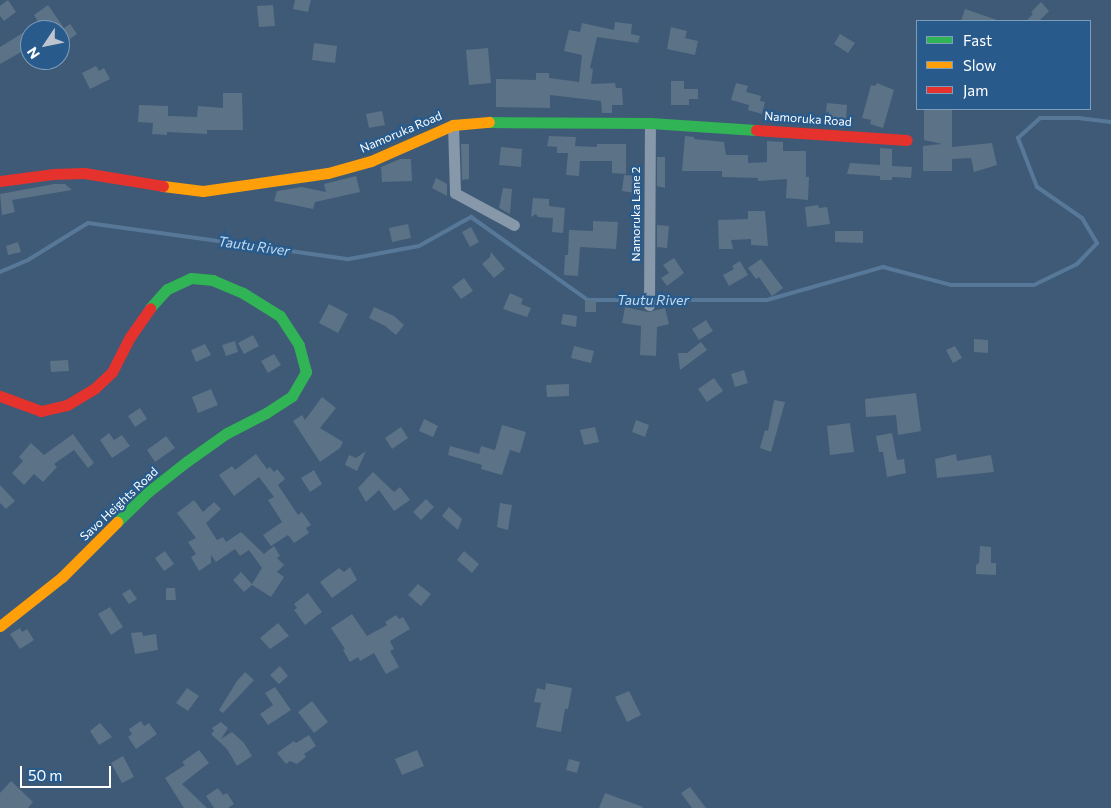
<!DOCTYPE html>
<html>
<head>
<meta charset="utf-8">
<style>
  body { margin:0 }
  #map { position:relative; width:1111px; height:808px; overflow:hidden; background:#3f5a76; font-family:Commissioner,sans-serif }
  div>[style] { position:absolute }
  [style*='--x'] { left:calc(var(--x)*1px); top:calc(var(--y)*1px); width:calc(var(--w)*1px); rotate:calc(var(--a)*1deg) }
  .stream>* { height:4px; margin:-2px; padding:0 2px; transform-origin:2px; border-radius:2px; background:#577899 }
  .building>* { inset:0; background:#5c7287 }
  .street>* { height:11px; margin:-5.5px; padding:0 5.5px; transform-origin:5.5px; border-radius:5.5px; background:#8698a9 }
  .fast>* { height:11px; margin:-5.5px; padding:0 5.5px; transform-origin:5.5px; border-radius:5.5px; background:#30b455 }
  .slow>* { height:11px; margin:-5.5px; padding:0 5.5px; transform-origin:5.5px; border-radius:5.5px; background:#ff9f0a }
  .jam>* { height:11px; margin:-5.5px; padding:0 5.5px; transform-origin:5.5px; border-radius:5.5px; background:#e5322d }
  span { translate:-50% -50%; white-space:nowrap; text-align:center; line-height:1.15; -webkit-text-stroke:4.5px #285b8c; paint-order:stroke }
  .street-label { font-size:12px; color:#fff }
  .water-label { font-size:14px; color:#c3dbf1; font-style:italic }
  .legend { position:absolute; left:916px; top:20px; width:175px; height:90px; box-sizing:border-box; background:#285b8c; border:1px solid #7e9dba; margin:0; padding:6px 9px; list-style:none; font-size:15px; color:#fff }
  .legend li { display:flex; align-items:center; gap:10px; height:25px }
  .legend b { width:25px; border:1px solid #7e9dba }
  .north { position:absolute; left:20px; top:20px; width:50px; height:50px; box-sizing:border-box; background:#285b8c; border:1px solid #7e9dba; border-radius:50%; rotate:236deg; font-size:14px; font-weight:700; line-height:20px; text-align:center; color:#fff }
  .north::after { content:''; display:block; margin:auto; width:18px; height:22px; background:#bcc5cf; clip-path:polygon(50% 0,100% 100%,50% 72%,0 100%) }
  .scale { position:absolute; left:20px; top:766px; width:91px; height:22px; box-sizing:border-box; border:2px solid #fff; border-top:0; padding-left:6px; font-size:15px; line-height:18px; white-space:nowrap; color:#fff; -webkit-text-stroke:4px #285b8c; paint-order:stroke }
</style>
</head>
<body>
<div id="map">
  <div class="stream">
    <div style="--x:0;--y:272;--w:30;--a:-23"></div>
    <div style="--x:28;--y:260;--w:70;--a:-31.7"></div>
    <div style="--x:88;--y:223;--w:263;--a:7.9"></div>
    <div style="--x:349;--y:259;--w:71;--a:-10.5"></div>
    <div style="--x:419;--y:246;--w:60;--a:-29.1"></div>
    <div style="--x:471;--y:217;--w:143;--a:35.4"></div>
    <div style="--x:588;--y:300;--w:179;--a:0"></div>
    <div style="--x:767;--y:300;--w:121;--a:-15.9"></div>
    <div style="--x:883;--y:267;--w:70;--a:14.8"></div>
    <div style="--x:951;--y:285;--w:83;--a:0"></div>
    <div style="--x:1034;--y:285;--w:48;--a:-26"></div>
    <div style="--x:1077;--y:264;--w:29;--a:-46"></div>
    <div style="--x:1097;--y:243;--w:29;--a:-121"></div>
    <div style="--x:1082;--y:218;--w:55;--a:-145.4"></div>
    <div style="--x:1037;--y:187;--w:53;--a:-111.2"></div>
    <div style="--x:1018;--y:138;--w:30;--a:-42"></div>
    <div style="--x:1040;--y:118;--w:38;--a:0"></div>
    <div style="--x:1078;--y:118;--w:33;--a:7"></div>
  </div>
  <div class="building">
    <div style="clip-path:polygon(8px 0,16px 12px,4px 21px,0 16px,0 6px)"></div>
    <div style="clip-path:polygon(295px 0,311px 0,308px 12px,293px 9px)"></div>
    <div style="clip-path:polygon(1041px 2px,1049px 11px,1039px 21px,1026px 21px,1033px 14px,1031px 12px)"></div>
    <div style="clip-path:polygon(48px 5px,64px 28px,70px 24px,77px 34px,67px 41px,61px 30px,30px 30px,30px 47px,0 64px,0 47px,39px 23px,34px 15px)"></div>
    <div style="clip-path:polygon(273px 5px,275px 26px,259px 27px,257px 6px)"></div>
    <div style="clip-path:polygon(965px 9px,997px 20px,997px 21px,961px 21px)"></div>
    <div style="clip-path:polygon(615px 22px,632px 24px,631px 34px,640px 36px,638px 43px,597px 37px,590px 68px,593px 69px,591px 84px,615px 83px,616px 88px,622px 88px,623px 105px,612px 105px,612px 113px,602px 113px,601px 101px,550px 95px,550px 108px,496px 107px,496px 79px,536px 80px,536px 73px,549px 73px,549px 78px,579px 82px,582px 55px,564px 51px,569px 30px,580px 32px,582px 23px,614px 30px)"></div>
    <div style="clip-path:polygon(671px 27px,687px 31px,685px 38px,698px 41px,695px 55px,667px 49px)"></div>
    <div style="clip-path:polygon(840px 34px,855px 43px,848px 53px,834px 44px)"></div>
    <div style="clip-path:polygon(314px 43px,337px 46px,335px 63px,312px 60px)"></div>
    <div style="clip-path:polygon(488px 48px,491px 83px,469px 85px,466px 50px)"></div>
    <div style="clip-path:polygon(96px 66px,99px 71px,104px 68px,110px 79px,90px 89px,82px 73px)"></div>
    <div style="clip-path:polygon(671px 81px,684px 81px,684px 89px,698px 89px,698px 99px,689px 99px,689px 105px,671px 105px)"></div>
    <div style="clip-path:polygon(736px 83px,748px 86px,746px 92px,761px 96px,760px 101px,765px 102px,762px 114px,748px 110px,749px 105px,731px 100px)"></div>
    <div style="clip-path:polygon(877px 83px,894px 90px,883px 128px,870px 124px,871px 120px,862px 118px,871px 85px,875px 86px)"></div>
    <div style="clip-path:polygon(223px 93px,242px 93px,243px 130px,207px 130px,207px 134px,167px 132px,167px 135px,152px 134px,153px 123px,138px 122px,139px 105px,168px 106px,168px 116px,197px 117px,198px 106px,223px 108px)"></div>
    <div style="clip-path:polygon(827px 103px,847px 105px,846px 122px,825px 120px)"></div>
    <div style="clip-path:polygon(924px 109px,952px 109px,952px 147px,992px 143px,997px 165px,974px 172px,971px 158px,952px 159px,952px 171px,923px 171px,923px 146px,942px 144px,924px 140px)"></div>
    <div style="clip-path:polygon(382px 111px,385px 125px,369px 128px,366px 114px)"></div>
    <div style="clip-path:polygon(777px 115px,790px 116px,790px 122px,776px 121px)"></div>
    <div style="clip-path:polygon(549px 136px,576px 137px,575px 146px,597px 147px,597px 144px,626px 144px,626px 174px,612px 173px,612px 161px,580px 161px,579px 176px,566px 175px,568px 153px,557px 153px,557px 147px,547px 146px)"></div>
    <div style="clip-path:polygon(685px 136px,694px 137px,694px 139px,724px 142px,726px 155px,748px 155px,748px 163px,767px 162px,767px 141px,783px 142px,783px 151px,806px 151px,806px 177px,809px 177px,808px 200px,786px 198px,787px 179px,758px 181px,758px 178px,722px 177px,722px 171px,682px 171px)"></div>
    <div style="clip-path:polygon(461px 144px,469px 144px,469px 179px,462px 180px)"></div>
    <div style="clip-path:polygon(501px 147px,522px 149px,521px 167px,499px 165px)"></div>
    <div style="clip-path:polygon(880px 148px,892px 149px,892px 166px,912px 167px,911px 178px,892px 177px,892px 180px,880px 180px,880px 176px,847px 174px,850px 163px,880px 165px)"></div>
    <div style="clip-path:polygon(657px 157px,665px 157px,665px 188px,657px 186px)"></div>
    <div style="clip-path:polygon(400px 159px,411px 159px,412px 181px,382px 182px,381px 167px)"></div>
    <div style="clip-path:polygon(624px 175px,637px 176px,635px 193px,622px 191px)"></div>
    <div style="clip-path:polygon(356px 176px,360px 192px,315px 202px,313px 209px,274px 201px,277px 191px,302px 187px,326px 192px,324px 184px)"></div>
    <div style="clip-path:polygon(436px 178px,447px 184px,447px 196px,432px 188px)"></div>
    <div style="clip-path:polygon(54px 184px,65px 184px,72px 190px,12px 200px,15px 212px,2px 215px,0 194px)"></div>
    <div style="clip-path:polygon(503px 188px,512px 189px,510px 214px,512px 215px,499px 208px)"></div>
    <div style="clip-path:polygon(533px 198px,549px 199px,549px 206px,565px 208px,563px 233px,552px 232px,553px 218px,538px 217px,536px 214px,531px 217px)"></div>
    <div style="clip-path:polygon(818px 205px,819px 208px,827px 207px,830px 224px,807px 227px,805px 207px)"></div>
    <div style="clip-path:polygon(748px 211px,765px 211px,768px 246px,751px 245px,751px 239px,731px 240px,733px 249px,719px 249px,718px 220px,748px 219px)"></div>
    <div style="clip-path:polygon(593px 221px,618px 222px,616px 249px,580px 247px,578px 276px,564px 275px,565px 255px,568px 255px,569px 230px,593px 231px)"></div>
    <div style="clip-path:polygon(408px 224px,411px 238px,392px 242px,389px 228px)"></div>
    <div style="clip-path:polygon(657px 225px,669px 226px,667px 248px,657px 247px)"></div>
    <div style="clip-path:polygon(471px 227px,479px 242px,470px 247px,462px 232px)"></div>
    <div style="clip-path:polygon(835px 231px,863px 231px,863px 243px,835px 242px)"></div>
    <div style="clip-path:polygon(18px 242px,21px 252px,8px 255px,6px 246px)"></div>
    <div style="clip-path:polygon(491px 252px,505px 269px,494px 278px,482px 264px,490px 257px)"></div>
    <div style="clip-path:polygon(674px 258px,684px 273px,667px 286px,661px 278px,669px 273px,663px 265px)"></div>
    <div style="clip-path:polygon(761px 259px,783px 288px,772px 296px,759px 277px,756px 279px,748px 268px)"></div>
    <div style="clip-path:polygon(740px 261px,748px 275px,729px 286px,723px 275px,734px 269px,732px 266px)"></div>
    <div style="clip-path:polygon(464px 278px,473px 291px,461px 299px,452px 287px)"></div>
    <div style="clip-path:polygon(510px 293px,523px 299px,521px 304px,531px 308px,527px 317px,503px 309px)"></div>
    <div style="clip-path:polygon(585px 300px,596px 301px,596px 312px,585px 312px)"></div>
    <div style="clip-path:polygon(329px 304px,348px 314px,338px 333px,319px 323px)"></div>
    <div style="clip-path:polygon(374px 307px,394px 316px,404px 325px,396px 335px,385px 326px,369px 318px)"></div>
    <div style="clip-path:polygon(625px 307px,648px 312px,665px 308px,669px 324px,657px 327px,656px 356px,640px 355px,641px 326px,622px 323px)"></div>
    <div style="clip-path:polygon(563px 314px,577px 316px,576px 327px,561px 324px)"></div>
    <div style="clip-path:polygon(706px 320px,713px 331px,699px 340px,692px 329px)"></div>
    <div style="clip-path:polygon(253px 335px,259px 346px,244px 354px,238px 343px)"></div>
    <div style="clip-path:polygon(974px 339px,988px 340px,988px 353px,974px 352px)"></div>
    <div style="clip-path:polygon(235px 341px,238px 352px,226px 356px,222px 345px)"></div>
    <div style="clip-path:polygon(701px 342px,707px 350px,680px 370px,678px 353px,687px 353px)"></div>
    <div style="clip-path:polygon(205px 344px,211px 355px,196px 362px,191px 350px)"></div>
    <div style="clip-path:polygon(574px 346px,594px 351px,591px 363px,571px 358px)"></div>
    <div style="clip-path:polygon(955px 346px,962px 358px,953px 363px,946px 350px)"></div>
    <div style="clip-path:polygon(274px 354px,281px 365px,268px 373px,261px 361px)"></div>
    <div style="clip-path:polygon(68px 360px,69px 371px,51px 372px,50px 361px)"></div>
    <div style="clip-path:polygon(744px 370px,748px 383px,735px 387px,731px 374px)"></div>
    <div style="clip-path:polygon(714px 378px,723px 391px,707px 402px,698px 389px)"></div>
    <div style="clip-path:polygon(569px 384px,569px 396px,547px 397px,546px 385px)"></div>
    <div style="clip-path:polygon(211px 389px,218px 405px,198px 413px,192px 397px)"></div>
    <div style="clip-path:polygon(916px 393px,921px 431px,898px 435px,896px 415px,866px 417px,865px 399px)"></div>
    <div style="clip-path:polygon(322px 397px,336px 408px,320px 428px,343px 442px,340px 448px,320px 462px,293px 421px,302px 415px,305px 420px)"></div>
    <div style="clip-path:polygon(774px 400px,785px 402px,771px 452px,760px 448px,765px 430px,768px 431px)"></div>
    <div style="clip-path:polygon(140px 408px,147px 419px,135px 427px,128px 416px)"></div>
    <div style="clip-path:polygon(424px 419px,438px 426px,433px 437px,419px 431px)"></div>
    <div style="clip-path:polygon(636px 420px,649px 425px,645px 437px,632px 432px)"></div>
    <div style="clip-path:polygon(850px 423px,854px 452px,830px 455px,827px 426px)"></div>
    <div style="clip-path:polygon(502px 425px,526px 432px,520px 453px,510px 450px,502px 475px,481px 469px,482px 465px,448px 455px,450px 446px,479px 454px,481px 446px,495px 450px)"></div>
    <div style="clip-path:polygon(401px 427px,408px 438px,392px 449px,385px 438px)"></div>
    <div style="clip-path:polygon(595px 427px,599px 442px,584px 445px,580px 430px)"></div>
    <div style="clip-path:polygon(109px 433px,114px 440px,122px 435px,130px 446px,112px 458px,100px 440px)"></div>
    <div style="clip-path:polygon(892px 433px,897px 460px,904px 459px,906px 473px,887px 477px,883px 452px,879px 452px,876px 436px)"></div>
    <div style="clip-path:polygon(73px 434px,94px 463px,88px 468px,74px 450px,54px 464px,57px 467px,43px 482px,34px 474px,24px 485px,12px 473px,23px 461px,19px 457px,31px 443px,44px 455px)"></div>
    <div style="clip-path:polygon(166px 436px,175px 448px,155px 462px,147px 450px)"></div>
    <div style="clip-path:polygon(366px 451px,357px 471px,345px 465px,349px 455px,356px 458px)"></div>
    <div style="clip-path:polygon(256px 454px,267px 469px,270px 467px,274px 472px,277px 469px,285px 479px,278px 485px,298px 515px,302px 512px,311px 525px,306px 528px,309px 533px,294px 543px,288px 535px,271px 546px,263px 535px,282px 522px,268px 500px,274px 497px,259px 477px,234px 496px,219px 475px,232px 466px,235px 470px)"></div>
    <div style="clip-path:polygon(956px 454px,957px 461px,991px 455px,994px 472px,937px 478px,935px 459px)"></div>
    <div style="clip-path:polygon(314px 470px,322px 484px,310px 492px,301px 478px)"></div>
    <div style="clip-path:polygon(373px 472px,394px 492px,400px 487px,410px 500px,394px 511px,379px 490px,366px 502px,358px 488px)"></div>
    <div style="clip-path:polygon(0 485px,15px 501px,6px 509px,0 503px)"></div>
    <div style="clip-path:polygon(426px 499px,434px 507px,421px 520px,413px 512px)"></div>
    <div style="clip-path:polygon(194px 500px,203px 512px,214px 502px,221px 509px,206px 523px,217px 540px,223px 537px,226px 542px,241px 532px,264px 554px,274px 546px,280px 556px,277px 558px,284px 565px,277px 572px,284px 577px,271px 597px,252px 585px,244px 592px,233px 580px,241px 572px,252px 584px,262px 568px,249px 550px,240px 556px,235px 549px,216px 562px,211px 555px,211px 563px,199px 571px,191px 557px,196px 554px,188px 542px,196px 538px,177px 513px)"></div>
    <div style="clip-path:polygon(500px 503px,512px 505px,508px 530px,497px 527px)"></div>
    <div style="clip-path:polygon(449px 507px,462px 519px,458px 530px,442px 516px)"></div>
    <div style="clip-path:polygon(980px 546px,991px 547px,991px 563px,996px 563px,996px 575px,976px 574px,976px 565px,979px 563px)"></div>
    <div style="clip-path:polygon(165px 551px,174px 564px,164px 571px,155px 558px)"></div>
    <div style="clip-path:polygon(464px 551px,479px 564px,472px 573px,457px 560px)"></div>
    <div style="clip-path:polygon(350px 567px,357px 580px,332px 598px,320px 582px,339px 568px,344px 572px)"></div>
    <div style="clip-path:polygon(418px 584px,431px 594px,421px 606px,408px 595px)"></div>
    <div style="clip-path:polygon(166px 588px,175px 588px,176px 600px,166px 600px)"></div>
    <div style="clip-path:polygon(130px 589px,137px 599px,129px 604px,122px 594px)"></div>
    <div style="clip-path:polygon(308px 593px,322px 612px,305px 625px,294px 610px,297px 608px,294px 604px)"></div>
    <div style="clip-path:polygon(110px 607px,123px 627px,111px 635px,98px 614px)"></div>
    <div style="clip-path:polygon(352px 614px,367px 636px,387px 625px,385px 622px,396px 615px,399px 619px,403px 617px,410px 629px,390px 641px,394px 649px,390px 651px,399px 667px,386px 674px,374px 653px,360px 661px,358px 657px,350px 662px,343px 650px,345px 649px,331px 628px)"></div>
    <div style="clip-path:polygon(278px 623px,289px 636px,270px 649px,260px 638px)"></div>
    <div style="clip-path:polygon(20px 628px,22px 632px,27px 629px,34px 640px,20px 649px,10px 634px)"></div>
    <div style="clip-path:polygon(142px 632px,143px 636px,156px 634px,158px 650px,135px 654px,131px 633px)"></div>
    <div style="clip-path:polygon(280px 666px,288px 676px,279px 684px,270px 675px)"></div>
    <div style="clip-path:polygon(245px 672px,254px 680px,223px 713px,219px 710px,237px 681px)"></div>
    <div style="clip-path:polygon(546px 683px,572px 688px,568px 709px,565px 709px,561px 732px,536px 727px,541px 703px,534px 702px,537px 688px,545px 690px)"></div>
    <div style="clip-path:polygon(275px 687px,291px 710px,268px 725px,260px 714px,273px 705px,265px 693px)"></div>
    <div style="clip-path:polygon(187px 688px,199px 696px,188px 711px,176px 703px)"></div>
    <div style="clip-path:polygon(629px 691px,641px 715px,627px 722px,615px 697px)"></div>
    <div style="clip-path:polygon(312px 701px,328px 722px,314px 733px,298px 712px)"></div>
    <div style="clip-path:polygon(141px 721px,144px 726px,149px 723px,157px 734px,136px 749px,128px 737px,132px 734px,129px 729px)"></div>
    <div style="clip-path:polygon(221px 722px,228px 728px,221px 739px,232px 732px,244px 743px,252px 756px,237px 766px,227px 749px,211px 734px,214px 731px,212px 728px)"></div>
    <div style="clip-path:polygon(100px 723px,112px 737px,99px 745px,90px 731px)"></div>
    <div style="clip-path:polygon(309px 735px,316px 746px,304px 754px,306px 757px,297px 764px,290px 761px,286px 764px,277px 753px,294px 741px,296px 743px)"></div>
    <div style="clip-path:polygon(199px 750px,209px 763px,182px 784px,207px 808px,184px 808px,165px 778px,185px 765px,182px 762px)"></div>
    <div style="clip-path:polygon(417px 750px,424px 766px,402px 775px,395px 759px)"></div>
    <div style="clip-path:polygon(123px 756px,134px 777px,122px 783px,111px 763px)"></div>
    <div style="clip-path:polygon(569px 759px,580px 762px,577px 773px,566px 770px)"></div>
    <div style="clip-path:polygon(11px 781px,33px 802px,28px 808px,0 808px,0 793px)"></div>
    <div style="clip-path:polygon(690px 787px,706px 808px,692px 808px,681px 793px)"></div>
    <div style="clip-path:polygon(218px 788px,223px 795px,227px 793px,234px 804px,228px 808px,214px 808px,206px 796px)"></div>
    <div style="clip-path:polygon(605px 793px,643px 807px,642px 808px,599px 808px)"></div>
  </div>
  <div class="street">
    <div style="--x:453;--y:125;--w:68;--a:88.3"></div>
    <div style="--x:455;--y:193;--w:67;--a:28.5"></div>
    <div style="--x:649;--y:305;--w:182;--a:-89.7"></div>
  </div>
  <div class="fast">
    <div style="--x:489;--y:122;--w:161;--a:0.4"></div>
    <div style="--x:650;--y:123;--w:106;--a:3.8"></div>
    <div style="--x:117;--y:522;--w:43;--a:-44.1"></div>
    <div style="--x:148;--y:492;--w:48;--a:-38.3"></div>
    <div style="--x:186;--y:462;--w:50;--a:-35.3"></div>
    <div style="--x:227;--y:433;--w:44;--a:-27.1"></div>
    <div style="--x:266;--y:413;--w:31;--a:-33"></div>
    <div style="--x:292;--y:396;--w:28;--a:-60"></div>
    <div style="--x:306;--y:372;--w:28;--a:-105"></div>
    <div style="--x:299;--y:345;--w:35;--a:-123"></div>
    <div style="--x:280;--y:316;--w:44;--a:-148.1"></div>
    <div style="--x:243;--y:293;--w:33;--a:-157"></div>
    <div style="--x:213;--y:280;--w:22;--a:-175"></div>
    <div style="--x:191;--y:278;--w:26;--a:155"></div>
    <div style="--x:167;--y:289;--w:25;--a:132"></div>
  </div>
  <div class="slow">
    <div style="--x:163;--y:186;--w:40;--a:7.1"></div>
    <div style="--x:203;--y:191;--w:126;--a:-8.2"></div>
    <div style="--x:328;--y:173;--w:45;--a:-15.6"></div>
    <div style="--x:371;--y:161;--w:90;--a:-23.7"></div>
    <div style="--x:453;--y:125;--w:36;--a:-5"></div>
    <div style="--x:0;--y:626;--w:79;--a:-38.3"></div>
    <div style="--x:62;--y:577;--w:78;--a:-45"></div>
  </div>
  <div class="jam">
    <div style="--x:756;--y:130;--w:151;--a:3.8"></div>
    <div style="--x:0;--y:181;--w:53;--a:-7.5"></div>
    <div style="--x:53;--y:174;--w:31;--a:-2"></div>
    <div style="--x:84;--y:173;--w:80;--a:9.3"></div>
    <div style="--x:0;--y:396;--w:44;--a:20.1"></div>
    <div style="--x:41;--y:411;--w:27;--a:-13"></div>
    <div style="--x:67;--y:405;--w:33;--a:-31"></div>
    <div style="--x:95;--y:388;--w:23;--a:-43"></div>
    <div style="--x:112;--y:372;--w:39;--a:-63"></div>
    <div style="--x:130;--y:337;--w:35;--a:-55"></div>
  </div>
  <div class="street-label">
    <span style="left:808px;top:119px;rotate:4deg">Namoruka Road</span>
    <span style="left:401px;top:132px;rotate:-23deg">Namoruka Road</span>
    <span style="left:636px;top:214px;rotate:-90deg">Namoruka Lane 2</span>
    <span style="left:119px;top:504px;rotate:-43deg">Savo Heights Road</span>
  </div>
  <div class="water-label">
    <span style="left:254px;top:246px;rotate:8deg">Tautu River</span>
    <span style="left:653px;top:300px">Tautu River</span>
  </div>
  <ul class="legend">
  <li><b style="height:6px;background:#30b455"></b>Fast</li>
  <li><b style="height:6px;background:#ff9f0a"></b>Slow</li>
  <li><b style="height:6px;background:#e5322d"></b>Jam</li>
  </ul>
  <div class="north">N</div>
  <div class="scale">50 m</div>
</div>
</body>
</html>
